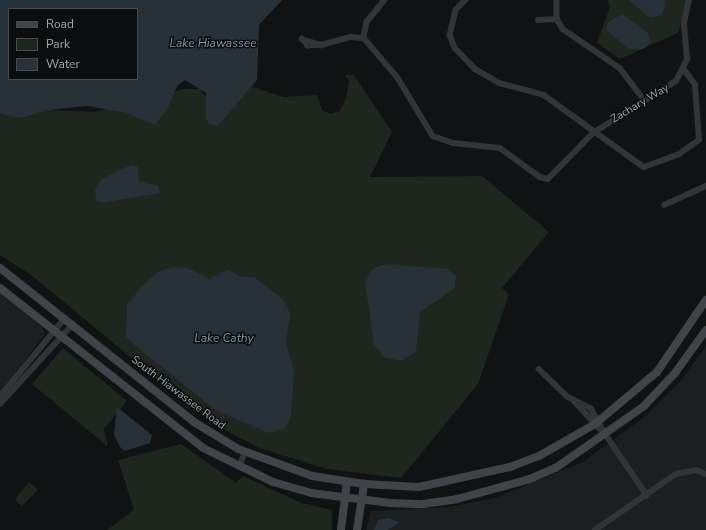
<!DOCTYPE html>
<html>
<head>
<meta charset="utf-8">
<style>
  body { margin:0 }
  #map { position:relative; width:706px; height:530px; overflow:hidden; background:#111213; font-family:"Nunito Sans",sans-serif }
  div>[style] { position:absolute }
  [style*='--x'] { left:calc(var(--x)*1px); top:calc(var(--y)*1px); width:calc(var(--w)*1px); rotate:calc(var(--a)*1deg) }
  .built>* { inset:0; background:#1d1e20 }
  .green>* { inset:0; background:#1e261e }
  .water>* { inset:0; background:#273137 }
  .street>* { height:5.5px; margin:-2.75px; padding:0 2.75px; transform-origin:2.75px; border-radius:2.75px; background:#323438 }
  .secondary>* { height:8px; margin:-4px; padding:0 4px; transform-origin:4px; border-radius:4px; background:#404348 }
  span { translate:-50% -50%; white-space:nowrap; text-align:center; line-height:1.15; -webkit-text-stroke:3px #0c0d0e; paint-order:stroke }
  .street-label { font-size:11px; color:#a2a9b4 }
  .water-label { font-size:12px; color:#779ab1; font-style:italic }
  .legend { position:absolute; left:8px; top:8px; width:130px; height:72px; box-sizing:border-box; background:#0c0d0e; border:1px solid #484b50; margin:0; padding:5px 7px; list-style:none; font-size:12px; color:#a2a9b4 }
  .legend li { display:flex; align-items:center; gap:8px; height:20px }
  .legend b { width:20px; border:1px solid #484b50 }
</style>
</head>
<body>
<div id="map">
  <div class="built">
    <div style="clip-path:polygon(0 291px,41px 326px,45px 334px,0 394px)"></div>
    <div style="clip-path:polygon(706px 346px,706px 530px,366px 530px,371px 511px,449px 507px,495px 498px,583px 462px,644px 417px,679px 383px)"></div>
  </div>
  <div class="green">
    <div style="clip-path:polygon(607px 0,687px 0,678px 33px,620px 59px,597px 43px,610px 7px)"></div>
    <div style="clip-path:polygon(345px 75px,354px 75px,392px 132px,370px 177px,482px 176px,549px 232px,502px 288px,509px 294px,478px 384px,401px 478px,327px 469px,259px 448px,229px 432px,185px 402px,31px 275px,0 255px,0 114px,21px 118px,49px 110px,94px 112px,185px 89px,200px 89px,206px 98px,243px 84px,284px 97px,317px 95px,322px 110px,330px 114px,340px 111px,346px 98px,349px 81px)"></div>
    <div style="clip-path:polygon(63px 348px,127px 401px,104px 429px,108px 447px,32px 384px)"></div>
    <div style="clip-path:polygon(181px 444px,236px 483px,243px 476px,301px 503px,332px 510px,332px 530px,107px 530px,134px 510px,118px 460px)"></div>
    <div style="clip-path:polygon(29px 482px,38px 490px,21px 507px,15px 499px)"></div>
  </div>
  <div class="water">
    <div style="clip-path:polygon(evenodd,0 0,282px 0,259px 25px,257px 80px,218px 126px,209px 124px,206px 119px,206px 93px,185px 80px,177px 86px,167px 110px,155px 125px,127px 113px,87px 106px,49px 110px,21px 118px,0 114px,0 0,9px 9px,137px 9px,137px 79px,9px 79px,9px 9px)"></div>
    <div style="clip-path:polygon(629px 0,665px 0,666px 3px,662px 15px,650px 18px)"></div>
    <div style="clip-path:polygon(622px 14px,647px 32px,651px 42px,643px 49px,629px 49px,606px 30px,608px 22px)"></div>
    <div style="clip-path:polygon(131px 165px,138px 167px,139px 182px,157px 185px,160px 193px,102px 203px,96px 200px,95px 190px,101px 179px)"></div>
    <div style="clip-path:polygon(385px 264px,447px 269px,456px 276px,455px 288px,420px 312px,416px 352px,401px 361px,384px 357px,374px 345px,365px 282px,372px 269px)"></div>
    <div style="clip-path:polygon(175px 267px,188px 268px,209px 279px,228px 270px,242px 277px,254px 277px,283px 299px,290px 313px,286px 343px,294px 371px,291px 416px,285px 429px,268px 433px,214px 409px,126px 338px,127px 306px,140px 288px,159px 271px)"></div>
    <div style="clip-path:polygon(117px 407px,152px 435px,150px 443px,125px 451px,120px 447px,114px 435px)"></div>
    <div style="clip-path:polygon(388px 518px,400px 522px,388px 530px,374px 530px,378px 520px)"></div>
  </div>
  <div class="street">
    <div style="--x:385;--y:0;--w:28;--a:129"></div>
    <div style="--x:367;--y:22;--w:16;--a:101"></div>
    <div style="--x:364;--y:38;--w:52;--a:49.6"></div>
    <div style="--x:398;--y:78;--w:68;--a:58.9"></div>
    <div style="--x:433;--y:136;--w:21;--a:19"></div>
    <div style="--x:453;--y:143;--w:47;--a:6.1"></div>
    <div style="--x:500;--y:148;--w:49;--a:35.9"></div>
    <div style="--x:540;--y:177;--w:8;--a:14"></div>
    <div style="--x:548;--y:179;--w:64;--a:-45.6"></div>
    <div style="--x:593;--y:133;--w:98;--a:-32.1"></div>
    <div style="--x:676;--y:81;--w:25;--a:-63"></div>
    <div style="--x:687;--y:59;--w:36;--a:-95"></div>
    <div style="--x:684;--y:23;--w:24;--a:-78"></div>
    <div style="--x:466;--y:0;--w:14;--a:135"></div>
    <div style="--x:456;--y:10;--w:26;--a:103"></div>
    <div style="--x:450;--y:35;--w:14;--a:69"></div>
    <div style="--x:455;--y:48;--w:29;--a:46"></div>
    <div style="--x:475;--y:69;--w:28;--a:30"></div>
    <div style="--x:499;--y:83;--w:47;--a:14.9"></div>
    <div style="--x:544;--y:95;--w:123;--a:35.8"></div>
    <div style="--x:644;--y:167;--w:37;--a:-20"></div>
    <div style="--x:679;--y:154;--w:24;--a:-35"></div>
    <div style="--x:699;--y:140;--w:55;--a:-94.2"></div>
    <div style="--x:695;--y:85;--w:19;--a:-126"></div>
    <div style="--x:557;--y:0;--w:19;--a:90"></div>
    <div style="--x:557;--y:19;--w:12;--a:59"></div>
    <div style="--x:563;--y:29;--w:69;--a:34.4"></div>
    <div style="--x:620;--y:68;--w:41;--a:52.9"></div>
    <div style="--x:538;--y:20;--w:19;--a:-3"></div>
    <div style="--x:321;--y:45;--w:13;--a:176"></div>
    <div style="--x:308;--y:46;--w:9;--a:-131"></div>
    <div style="--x:302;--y:39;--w:20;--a:18"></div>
    <div style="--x:321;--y:45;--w:31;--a:-15"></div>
    <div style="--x:351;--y:37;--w:13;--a:4"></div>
    <div style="--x:664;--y:205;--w:46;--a:-24.3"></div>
    <div style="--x:539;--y:369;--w:40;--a:44"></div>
    <div style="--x:568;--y:397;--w:25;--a:26"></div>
    <div style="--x:591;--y:408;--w:29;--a:61"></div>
    <div style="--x:0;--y:402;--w:9;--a:-72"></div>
    <div style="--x:3;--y:393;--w:97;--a:-50.4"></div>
    <div style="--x:575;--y:402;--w:45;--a:46.8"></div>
    <div style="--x:606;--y:435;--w:73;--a:55.7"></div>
    <div style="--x:0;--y:404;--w:108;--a:-47.6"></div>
    <div style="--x:239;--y:467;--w:16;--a:-68"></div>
    <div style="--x:595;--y:530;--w:98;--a:-34.7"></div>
    <div style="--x:676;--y:474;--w:20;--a:-11"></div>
    <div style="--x:696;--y:470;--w:11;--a:22"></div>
  </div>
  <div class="secondary">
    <div style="--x:0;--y:268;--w:248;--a:38.4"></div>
    <div style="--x:194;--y:422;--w:52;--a:31.5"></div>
    <div style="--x:238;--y:449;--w:79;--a:20"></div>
    <div style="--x:312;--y:476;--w:53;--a:8.7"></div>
    <div style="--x:364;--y:484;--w:55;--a:3.1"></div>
    <div style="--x:419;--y:487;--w:93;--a:-12.4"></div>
    <div style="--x:510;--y:467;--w:31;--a:-21"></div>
    <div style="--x:539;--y:456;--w:64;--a:-29.7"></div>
    <div style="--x:595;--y:424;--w:81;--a:-40"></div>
    <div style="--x:657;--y:372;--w:87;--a:-55.8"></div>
    <div style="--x:0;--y:288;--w:258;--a:38.2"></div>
    <div style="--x:203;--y:448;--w:78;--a:25.9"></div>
    <div style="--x:273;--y:482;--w:40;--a:16"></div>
    <div style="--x:311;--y:493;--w:80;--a:7.2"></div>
    <div style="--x:390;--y:503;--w:33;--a:2"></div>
    <div style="--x:423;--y:504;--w:34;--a:-8"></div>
    <div style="--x:457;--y:499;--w:76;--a:-15.3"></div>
    <div style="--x:530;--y:479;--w:30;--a:-24"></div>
    <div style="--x:557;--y:467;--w:106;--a:-35"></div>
    <div style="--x:644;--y:406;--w:45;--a:-46.8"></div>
    <div style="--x:675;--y:373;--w:53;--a:-54.2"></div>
    <div style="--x:341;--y:530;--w:48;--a:-82.9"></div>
    <div style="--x:357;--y:530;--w:47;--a:-81.3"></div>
  </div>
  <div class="street-label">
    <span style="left:640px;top:104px;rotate:-31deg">Zachary Way</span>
    <span style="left:178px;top:393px;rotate:37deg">South Hiawassee Road</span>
  </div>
  <div class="water-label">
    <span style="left:213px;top:44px">Lake Hiawassee</span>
    <span style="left:224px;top:339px">Lake Cathy</span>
  </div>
  <ul class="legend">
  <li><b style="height:5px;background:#404348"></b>Road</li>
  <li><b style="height:11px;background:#1e261e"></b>Park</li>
  <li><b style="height:11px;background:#273137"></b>Water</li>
  </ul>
</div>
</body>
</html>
